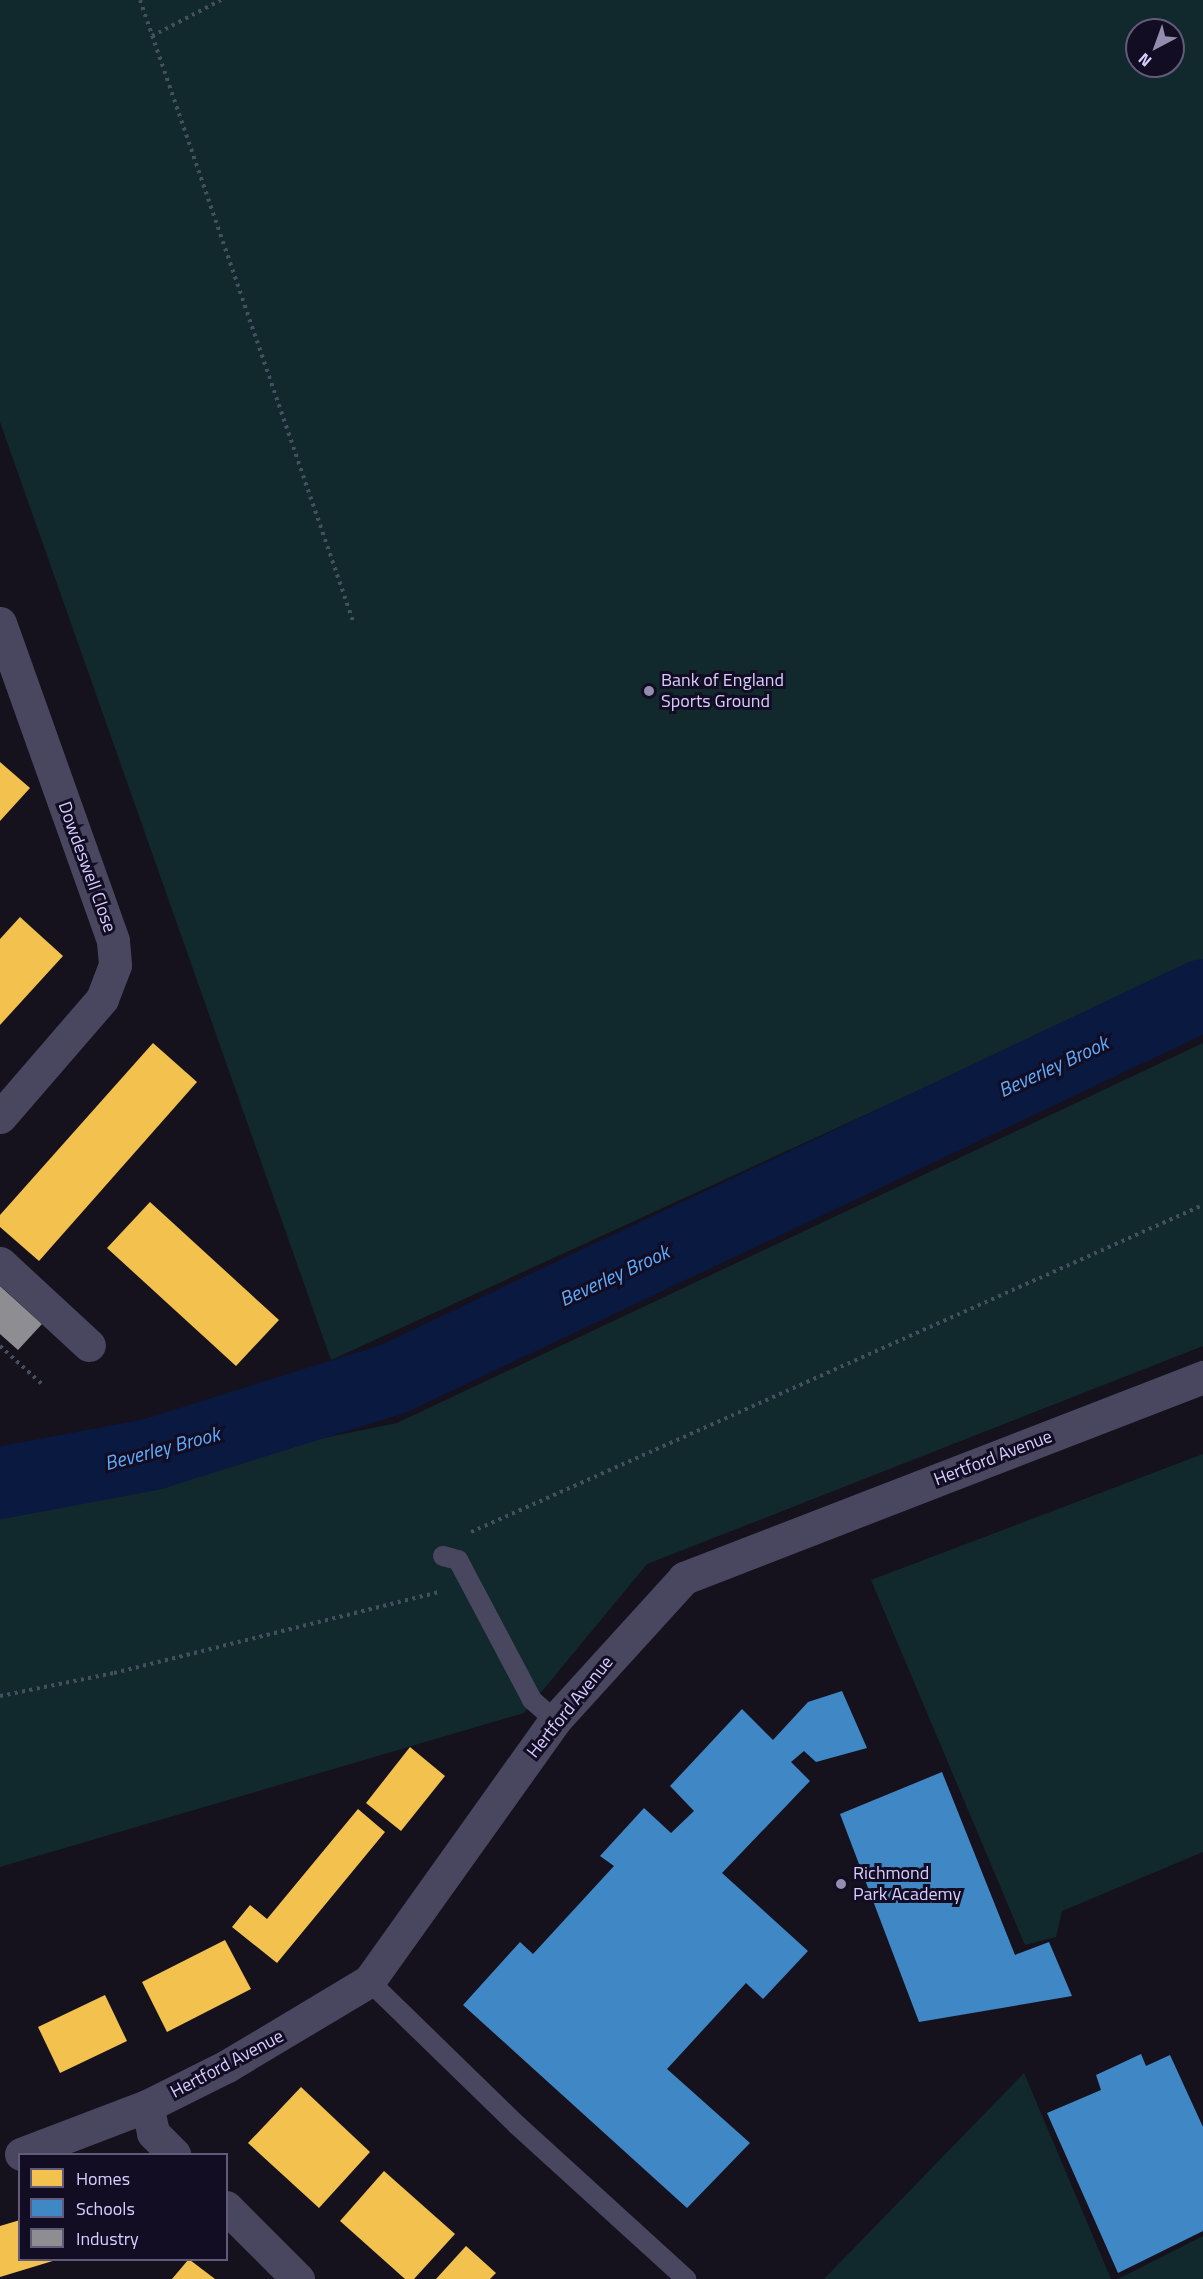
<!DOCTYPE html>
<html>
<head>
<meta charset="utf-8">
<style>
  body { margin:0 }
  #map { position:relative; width:1203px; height:2279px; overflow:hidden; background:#15121e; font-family:"Titillium Web",sans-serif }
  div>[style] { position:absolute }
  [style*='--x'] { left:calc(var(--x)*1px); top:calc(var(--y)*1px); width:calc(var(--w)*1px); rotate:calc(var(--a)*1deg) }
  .green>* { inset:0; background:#11292c }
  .homes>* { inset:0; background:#f2c14e }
  .schools>* { inset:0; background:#3f88c5 }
  .industry>* { inset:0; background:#8d8d92 }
  .river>* { height:72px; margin:-36px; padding:0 36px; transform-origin:36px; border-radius:36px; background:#09193f }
  .path>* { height:4px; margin-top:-2px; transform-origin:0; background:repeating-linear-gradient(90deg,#44505f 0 3px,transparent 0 7.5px) }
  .lane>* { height:20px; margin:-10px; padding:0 10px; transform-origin:10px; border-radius:10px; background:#49465f }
  .street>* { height:33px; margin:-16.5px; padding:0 16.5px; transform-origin:16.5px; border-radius:16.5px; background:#49465f }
  .dots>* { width:16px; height:16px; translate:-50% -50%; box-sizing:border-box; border:3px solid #120d23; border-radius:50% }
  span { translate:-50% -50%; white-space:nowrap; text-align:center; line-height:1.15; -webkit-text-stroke:6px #120d23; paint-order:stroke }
  .poi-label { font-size:18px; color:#d7cfff }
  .left { translate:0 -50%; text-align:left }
  .street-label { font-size:18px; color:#d7cfff }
  .water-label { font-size:20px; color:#5dacff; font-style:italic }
  .legend { position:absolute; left:18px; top:2153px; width:210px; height:108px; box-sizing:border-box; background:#120d23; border:2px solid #615b7b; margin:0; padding:8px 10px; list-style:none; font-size:18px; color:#d7cfff }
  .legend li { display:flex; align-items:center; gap:12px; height:30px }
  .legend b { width:30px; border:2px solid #615b7b }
  .north { position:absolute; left:1125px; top:18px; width:60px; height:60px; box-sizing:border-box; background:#120d23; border:2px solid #615b7b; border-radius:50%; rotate:221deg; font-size:16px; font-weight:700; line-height:24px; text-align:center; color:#d7cfff }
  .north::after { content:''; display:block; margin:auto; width:21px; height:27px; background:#938db0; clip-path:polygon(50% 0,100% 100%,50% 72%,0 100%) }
</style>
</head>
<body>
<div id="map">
  <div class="green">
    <div style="clip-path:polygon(evenodd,0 0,1203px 0,1203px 960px,331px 1360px,0 422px,0 0,1137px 30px,1173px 30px,1173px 66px,1137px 66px,1137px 30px)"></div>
    <div style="clip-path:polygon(1203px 1043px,1203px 1346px,647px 1564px,524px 1713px,0 1867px,0 1504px,397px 1423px)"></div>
    <div style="clip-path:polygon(1203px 1454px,1203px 1852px,1062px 1911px,1056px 1937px,1025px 1945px,871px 1580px)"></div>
    <div style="clip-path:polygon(1024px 2073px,1111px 2279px,824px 2279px)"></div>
    <div style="clip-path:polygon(1203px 2236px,1203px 2279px,1118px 2279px)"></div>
  </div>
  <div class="homes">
    <div style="clip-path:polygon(0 762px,30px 788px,0 821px)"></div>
    <div style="clip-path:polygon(20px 917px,63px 956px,0 1025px,0 939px)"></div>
    <div style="clip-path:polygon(153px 1043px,197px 1082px,39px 1261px,0 1227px,0 1215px)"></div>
    <div style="clip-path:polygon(150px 1202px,279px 1320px,236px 1366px,107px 1248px)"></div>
    <div style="clip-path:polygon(410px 1747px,445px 1776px,401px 1831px,366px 1803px)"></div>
    <div style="clip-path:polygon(358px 1809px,385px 1832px,277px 1963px,232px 1927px,250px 1905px,267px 1919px)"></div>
    <div style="clip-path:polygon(225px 1940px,251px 1989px,167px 2032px,142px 1982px)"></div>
    <div style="clip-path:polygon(105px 1995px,127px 2041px,60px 2073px,38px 2027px)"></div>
    <div style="clip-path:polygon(301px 2087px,370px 2152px,319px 2208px,248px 2143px)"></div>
    <div style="clip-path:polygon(384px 2171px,455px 2234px,414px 2279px,405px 2279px,340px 2221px)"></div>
    <div style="clip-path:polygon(20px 2220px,20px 2260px,56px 2260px,0 2277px,0 2226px)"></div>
    <div style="clip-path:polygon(466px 2246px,496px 2273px,490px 2279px,436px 2279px)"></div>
    <div style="clip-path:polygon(188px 2260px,190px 2260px,215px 2279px,172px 2279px)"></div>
  </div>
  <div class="schools">
    <div style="clip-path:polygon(842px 1691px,867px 1748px,816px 1762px,804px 1751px,791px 1762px,810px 1781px,722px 1873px,808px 1951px,763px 1999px,746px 1983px,667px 2069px,750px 2143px,687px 2208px,463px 2005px,520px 1942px,533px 1954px,614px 1866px,600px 1856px,644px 1808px,671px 1833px,694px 1811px,670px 1786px,742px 1709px,773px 1740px,808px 1702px)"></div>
    <div style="clip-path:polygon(942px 1772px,1015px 1955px,1049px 1942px,1072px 1996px,919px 2022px,840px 1814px)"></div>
    <div style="clip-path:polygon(1141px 2054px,1146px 2066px,1170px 2055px,1203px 2127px,1203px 2231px,1118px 2273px,1047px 2113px,1101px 2090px,1096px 2075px)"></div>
  </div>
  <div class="industry">
    <div style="clip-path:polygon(0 1286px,42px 1324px,18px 1350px,0 1334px)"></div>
  </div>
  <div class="river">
    <div style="--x:0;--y:1483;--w:156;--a:-10.7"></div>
    <div style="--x:153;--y:1454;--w:254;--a:-17.4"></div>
    <div style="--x:395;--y:1378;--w:894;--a:-25.36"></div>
  </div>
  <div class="path">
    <div style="--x:140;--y:0;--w:657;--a:71.07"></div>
    <div style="--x:152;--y:36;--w:78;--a:-27.6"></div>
    <div style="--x:0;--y:1346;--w:58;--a:42.2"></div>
    <div style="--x:471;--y:1532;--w:802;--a:-24.07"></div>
    <div style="--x:0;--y:1696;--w:116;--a:-11.4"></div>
    <div style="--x:114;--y:1673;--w:336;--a:-14"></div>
  </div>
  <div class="lane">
    <div style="--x:443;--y:1556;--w:16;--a:15"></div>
    <div style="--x:458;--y:1560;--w:158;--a:62.1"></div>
    <div style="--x:532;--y:1700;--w:30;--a:41"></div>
    <div style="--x:369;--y:1981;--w:206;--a:44.2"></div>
    <div style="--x:517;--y:2125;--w:229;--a:42.3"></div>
  </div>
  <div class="street">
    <div style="--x:0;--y:623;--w:337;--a:70.4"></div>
    <div style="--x:113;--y:941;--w:24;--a:85"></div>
    <div style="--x:115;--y:965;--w:36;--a:111"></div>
    <div style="--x:102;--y:999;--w:156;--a:130.8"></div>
    <div style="--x:0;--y:1263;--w:121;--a:42.7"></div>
    <div style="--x:147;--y:2106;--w:28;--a:77"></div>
    <div style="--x:153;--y:2133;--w:30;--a:45"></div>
    <div style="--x:21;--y:2154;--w:135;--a:-20.9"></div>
    <div style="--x:147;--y:2106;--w:89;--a:-26.6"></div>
    <div style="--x:227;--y:2066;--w:165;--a:-30.9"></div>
    <div style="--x:369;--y:1981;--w:320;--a:-54.5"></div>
    <div style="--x:555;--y:1720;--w:192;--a:-47.7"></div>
    <div style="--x:684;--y:1578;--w:557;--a:-21.17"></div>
    <div style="--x:226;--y:2207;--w:102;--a:45"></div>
  </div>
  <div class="dots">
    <div style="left:649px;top:691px;background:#938db0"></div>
    <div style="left:841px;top:1884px;background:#938db0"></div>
  </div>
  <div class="poi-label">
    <span class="left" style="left:661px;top:691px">Bank of England<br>Sports Ground</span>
    <span class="left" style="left:853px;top:1884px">Richmond<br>Park Academy</span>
  </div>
  <div class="street-label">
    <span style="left:87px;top:867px;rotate:70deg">Dowdeswell Close</span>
    <span style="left:993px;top:1458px;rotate:-21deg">Hertford Avenue</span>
    <span style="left:570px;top:1707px;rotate:-51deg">Hertford Avenue</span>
    <span style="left:227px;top:2064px;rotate:-28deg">Hertford Avenue</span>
  </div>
  <div class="water-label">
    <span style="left:1053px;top:1066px;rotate:-25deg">Beverley Brook</span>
    <span style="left:614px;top:1275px;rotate:-25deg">Beverley Brook</span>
    <span style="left:162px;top:1448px;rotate:-15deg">Beverley Brook</span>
  </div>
  <ul class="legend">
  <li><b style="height:16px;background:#f2c14e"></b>Homes</li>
  <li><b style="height:16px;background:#3f88c5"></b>Schools</li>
  <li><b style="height:16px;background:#8d8d92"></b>Industry</li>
  </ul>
  <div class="north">N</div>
</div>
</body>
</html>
